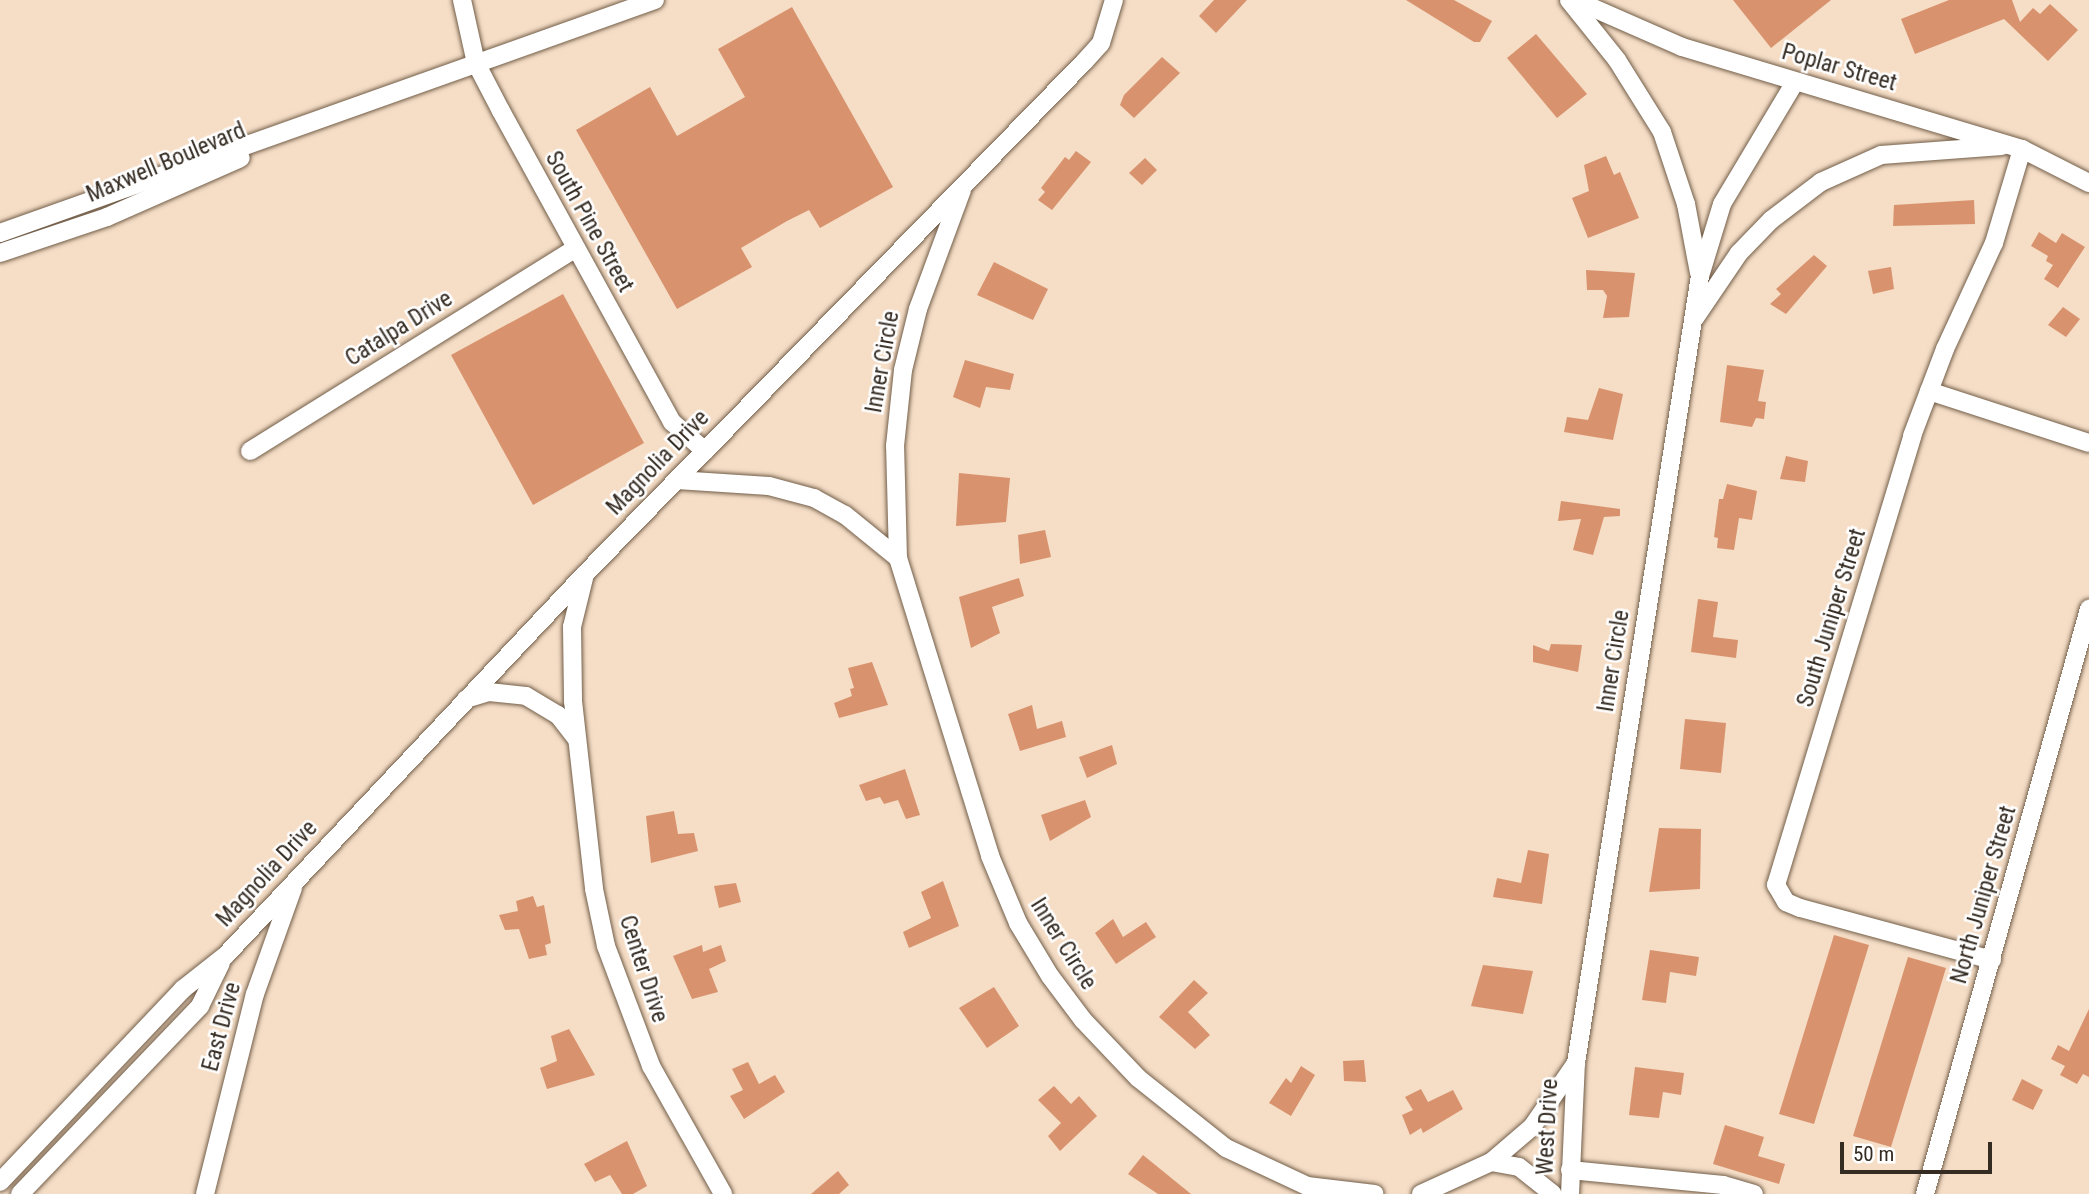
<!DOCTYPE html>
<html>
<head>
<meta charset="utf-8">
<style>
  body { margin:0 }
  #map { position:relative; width:2089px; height:1194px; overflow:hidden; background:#f5ddc6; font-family:"Roboto Condensed",sans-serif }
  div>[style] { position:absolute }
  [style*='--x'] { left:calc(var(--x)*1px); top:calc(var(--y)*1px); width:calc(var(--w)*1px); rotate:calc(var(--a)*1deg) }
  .building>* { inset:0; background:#d8936e }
  .roads { filter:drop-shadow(0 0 2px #725e49) drop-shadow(0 0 2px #725e49) }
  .street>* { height:18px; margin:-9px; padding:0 9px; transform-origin:9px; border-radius:9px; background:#fff }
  span { translate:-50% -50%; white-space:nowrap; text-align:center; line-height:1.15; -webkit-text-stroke:5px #fff; paint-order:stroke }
  .street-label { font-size:23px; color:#342b22 }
  .scale { position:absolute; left:1840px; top:1142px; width:152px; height:32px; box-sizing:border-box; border:4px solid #342b22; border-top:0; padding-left:9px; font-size:21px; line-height:24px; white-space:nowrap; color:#342b22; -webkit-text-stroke:5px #fff; paint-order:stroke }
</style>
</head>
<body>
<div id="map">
  <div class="building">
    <div style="clip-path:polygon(1214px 0,1247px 0,1216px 33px,1199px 16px)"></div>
    <div style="clip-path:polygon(1406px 0,1454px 0,1492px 21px,1480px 42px,1474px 42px)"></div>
    <div style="clip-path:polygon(1733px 0,1831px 0,1771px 48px)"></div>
    <div style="clip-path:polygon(1949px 0,2012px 0,2020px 22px,2033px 8px,2040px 14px,2050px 4px,2078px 30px,2048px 61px,2004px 19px,1915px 54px,1901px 19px)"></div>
    <div style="clip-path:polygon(792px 7px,893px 187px,820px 228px,809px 210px,787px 221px,741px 248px,752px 267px,677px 309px,576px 130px,650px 87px,677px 136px,745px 97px,718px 49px)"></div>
    <div style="clip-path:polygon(1536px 34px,1587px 94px,1557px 118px,1507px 58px)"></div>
    <div style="clip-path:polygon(1162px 57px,1180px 73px,1134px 118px,1120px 105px,1124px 95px)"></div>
    <div style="clip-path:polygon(1076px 151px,1091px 162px,1052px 210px,1038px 200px,1045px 192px,1041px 188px,1065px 157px,1069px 160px)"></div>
    <div style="clip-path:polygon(1606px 156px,1614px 175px,1620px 172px,1639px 218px,1588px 238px,1572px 198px,1589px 191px,1584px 165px)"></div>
    <div style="clip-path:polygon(1145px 158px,1157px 170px,1142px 185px,1129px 173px)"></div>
    <div style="clip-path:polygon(1974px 200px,1975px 224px,1893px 226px,1894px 205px)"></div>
    <div style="clip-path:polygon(2039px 232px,2056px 243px,2062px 233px,2085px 247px,2058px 288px,2044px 279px,2053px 265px,2046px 261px,2048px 256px,2031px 246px)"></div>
    <div style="clip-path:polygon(1814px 255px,1827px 266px,1786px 314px,1770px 304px,1781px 294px,1776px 289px)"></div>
    <div style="clip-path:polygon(994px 262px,1048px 289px,1033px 320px,977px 295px)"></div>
    <div style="clip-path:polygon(1891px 267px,1894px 289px,1873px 294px,1868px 271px)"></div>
    <div style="clip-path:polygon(1586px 270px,1635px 273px,1629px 317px,1603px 318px,1607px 296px,1603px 290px,1587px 290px)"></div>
    <div style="clip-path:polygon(563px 294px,644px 443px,533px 505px,451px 355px)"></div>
    <div style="clip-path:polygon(2063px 307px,2080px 319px,2066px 337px,2048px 325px)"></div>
    <div style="clip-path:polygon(965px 360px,1014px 374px,1010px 390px,986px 387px,980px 408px,953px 397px)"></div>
    <div style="clip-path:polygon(1727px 365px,1764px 370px,1758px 401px,1766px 402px,1764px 419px,1756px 418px,1752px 427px,1720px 422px)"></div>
    <div style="clip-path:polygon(1599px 388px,1623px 394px,1613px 440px,1564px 432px,1567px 417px,1588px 420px)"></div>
    <div style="clip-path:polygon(1786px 456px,1808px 461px,1805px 482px,1780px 479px)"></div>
    <div style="clip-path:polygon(959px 473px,1010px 478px,1006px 522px,956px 526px)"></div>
    <div style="clip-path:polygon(1727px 484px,1757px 491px,1752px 520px,1739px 518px,1734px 550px,1717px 548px,1718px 538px,1714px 537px,1719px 499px,1723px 499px)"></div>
    <div style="clip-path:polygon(1561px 501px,1620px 509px,1620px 516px,1604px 517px,1593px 555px,1573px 550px,1581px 519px,1558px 521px)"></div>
    <div style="clip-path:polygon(1045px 530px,1051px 557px,1020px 564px,1018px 535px)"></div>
    <div style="clip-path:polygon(1019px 578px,1024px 596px,992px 607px,1000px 633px,971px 648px,959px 597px)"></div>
    <div style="clip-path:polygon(1698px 599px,1718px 602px,1713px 637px,1738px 640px,1736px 658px,1691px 652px)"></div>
    <div style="clip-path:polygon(1551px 644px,1582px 645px,1578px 672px,1533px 662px,1533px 645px,1549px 651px)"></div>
    <div style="clip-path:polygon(872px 662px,888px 705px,839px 718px,834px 703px,852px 696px,850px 689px,854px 688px,848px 668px)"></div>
    <div style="clip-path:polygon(1032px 705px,1037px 729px,1062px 721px,1066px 737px,1020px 751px,1008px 714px)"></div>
    <div style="clip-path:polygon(1685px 719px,1726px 723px,1721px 773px,1680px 769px)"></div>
    <div style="clip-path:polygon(1112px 745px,1117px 764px,1087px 778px,1079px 757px)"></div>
    <div style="clip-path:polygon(905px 769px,920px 815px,906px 819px,898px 800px,884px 804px,880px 797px,866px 801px,859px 785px)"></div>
    <div style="clip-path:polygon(1085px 800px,1091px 817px,1050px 841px,1041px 815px)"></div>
    <div style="clip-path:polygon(674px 811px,678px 834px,694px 833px,698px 851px,651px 863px,646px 816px)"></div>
    <div style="clip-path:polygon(1659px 828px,1701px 829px,1700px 889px,1649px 892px)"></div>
    <div style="clip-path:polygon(1528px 850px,1549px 854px,1542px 904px,1493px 897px,1497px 878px,1521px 883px)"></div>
    <div style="clip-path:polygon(943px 881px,959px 926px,909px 948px,903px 932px,931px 918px,921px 892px)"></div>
    <div style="clip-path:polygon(736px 883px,741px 902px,719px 908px,714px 886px)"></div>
    <div style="clip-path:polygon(533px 896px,537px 907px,544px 905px,551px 943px,545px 945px,547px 955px,529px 959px,519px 929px,505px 930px,499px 915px,518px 911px,516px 901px)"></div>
    <div style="clip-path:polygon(1113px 919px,1123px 937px,1146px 922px,1156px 937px,1116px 964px,1095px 933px)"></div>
    <div style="clip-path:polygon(1834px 935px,1869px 945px,1814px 1124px,1779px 1114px)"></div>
    <div style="clip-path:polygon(702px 945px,703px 952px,721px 945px,726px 961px,709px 969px,718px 992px,692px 999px,673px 956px)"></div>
    <div style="clip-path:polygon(1650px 950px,1699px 957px,1696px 976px,1670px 972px,1666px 1003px,1642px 1000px)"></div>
    <div style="clip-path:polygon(1908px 957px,1946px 968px,1891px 1147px,1853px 1136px)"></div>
    <div style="clip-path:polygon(1483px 965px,1533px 971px,1523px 1014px,1471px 1006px)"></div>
    <div style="clip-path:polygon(1194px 980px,1208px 993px,1188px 1012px,1210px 1035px,1195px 1049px,1159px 1017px)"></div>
    <div style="clip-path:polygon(994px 987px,1019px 1026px,987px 1048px,959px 1008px)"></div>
    <div style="clip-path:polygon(2089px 1009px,2089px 1077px,2083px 1074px,2077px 1084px,2060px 1075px,2065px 1066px,2051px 1059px,2058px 1045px,2069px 1051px)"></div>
    <div style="clip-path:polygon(569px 1029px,595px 1075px,547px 1089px,540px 1068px,557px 1061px,551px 1036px)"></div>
    <div style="clip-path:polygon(1364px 1060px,1366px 1082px,1344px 1081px,1343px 1061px)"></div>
    <div style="clip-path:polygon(748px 1062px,759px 1084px,775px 1075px,785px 1092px,744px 1119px,730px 1096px,743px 1090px,732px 1069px)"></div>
    <div style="clip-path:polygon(1301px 1066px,1315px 1075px,1291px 1116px,1269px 1103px,1286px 1078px,1291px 1083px)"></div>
    <div style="clip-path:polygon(1635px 1067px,1684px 1073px,1681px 1095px,1663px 1092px,1659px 1118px,1629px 1115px)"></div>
    <div style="clip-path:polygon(2022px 1079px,2043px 1090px,2033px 1110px,2012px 1100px)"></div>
    <div style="clip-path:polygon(1054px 1086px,1071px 1104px,1079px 1096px,1097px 1116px,1060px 1151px,1048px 1136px,1061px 1123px,1038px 1100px)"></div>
    <div style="clip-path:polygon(1421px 1089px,1428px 1102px,1453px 1090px,1463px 1109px,1423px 1133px,1421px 1128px,1410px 1135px,1402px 1115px,1413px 1110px,1405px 1097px)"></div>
    <div style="clip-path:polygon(1725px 1125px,1764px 1137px,1758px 1156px,1785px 1164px,1779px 1184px,1713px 1164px)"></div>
    <div style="clip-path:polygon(627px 1141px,647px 1186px,633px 1194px,622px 1194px,610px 1175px,595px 1182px,584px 1164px)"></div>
    <div style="clip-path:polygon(1143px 1155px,1191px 1194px,1158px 1194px,1128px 1174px)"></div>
    <div style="clip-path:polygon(838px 1171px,849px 1185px,839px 1194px,811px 1194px)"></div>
  </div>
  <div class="roads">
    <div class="street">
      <div style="--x:462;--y:0;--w:65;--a:77.5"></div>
      <div style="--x:476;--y:63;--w:54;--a:62.5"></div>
      <div style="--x:501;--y:111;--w:355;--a:61.2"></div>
      <div style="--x:672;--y:422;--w:44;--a:41.3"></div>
      <div style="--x:1569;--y:0;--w:77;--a:51.3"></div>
      <div style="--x:1617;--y:60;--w:85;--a:58"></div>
      <div style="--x:1662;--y:132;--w:76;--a:71.6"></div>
      <div style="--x:1686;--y:204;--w:70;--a:79.3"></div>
      <div style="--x:1575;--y:0;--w:117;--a:23.7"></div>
      <div style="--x:1682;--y:47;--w:355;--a:16.7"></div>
      <div style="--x:2022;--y:149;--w:75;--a:26.9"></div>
      <div style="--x:0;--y:233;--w:695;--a:-19.58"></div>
      <div style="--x:0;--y:253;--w:113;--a:-18.6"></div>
      <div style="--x:107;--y:217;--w:146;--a:-23.8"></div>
      <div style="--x:1695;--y:318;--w:78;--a:-55.9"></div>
      <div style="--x:1739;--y:253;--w:46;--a:-45.9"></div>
      <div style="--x:1771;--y:220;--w:63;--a:-37.2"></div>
      <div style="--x:1821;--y:182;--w:66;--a:-24.2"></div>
      <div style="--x:1881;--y:155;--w:121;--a:-4.3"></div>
      <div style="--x:1929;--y:391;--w:168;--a:18"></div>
      <div style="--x:250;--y:451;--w:383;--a:-31.9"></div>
      <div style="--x:677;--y:480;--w:92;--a:3.7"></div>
      <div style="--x:769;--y:486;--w:47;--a:14.9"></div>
      <div style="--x:814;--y:498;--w:35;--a:29"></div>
      <div style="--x:845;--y:515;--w:68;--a:39.1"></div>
      <div style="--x:898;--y:558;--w:312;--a:72.8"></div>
      <div style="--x:990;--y:856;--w:73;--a:67.3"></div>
      <div style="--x:1018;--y:923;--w:62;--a:58.9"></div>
      <div style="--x:1050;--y:976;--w:55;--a:53.1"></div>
      <div style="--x:1083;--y:1020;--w:80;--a:46.5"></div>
      <div style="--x:1138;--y:1078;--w:112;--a:38.5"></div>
      <div style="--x:1226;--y:1148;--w:89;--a:25.1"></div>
      <div style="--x:1307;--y:1186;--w:68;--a:6.7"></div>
      <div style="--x:898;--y:558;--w:112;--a:-91.5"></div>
      <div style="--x:895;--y:446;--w:76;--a:-84"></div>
      <div style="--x:903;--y:370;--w:63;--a:-76.2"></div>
      <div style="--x:918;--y:309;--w:127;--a:-69.7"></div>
      <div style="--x:585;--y:574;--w:55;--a:103.8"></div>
      <div style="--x:572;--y:627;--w:74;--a:89.2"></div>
      <div style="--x:573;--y:701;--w:189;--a:83.6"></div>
      <div style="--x:594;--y:889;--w:58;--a:78.1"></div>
      <div style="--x:606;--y:946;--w:128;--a:69.4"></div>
      <div style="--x:651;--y:1066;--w:147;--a:60.6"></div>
      <div style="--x:466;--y:699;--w:24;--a:-17"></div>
      <div style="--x:489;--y:692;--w:37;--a:6"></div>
      <div style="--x:526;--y:696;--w:37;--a:31"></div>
      <div style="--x:558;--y:715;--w:31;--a:52"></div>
      <div style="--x:1992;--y:960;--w:199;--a:-164.8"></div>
      <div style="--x:1800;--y:908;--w:15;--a:-157"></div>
      <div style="--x:1786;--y:902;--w:20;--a:-120"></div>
      <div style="--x:1776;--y:885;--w:469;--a:-73.1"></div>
      <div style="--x:1912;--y:436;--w:93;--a:-69.2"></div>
      <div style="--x:1945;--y:349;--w:117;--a:-65.2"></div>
      <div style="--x:1994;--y:243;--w:98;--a:-73.4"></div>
      <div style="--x:1491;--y:1162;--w:28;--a:10"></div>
      <div style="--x:1519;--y:1167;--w:43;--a:38.5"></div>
      <div style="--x:1570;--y:1170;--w:154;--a:5.6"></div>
      <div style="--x:1723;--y:1185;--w:32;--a:16"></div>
      <div style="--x:0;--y:1182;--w:266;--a:-46.5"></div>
      <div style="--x:183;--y:989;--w:53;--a:-38.2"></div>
      <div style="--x:225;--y:956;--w:525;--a:-46.7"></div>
      <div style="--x:585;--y:574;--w:715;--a:-45.74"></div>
      <div style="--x:1084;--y:62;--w:25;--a:-48"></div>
      <div style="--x:1101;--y:43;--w:45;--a:-73.2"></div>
      <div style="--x:20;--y:1194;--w:260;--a:-46.2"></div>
      <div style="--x:200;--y:1006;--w:48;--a:-64"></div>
      <div style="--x:205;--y:1194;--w:206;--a:-76"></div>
      <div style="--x:255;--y:994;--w:113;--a:-70.3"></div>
      <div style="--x:1421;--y:1194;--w:77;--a:-24.6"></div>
      <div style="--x:1491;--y:1162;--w:54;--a:-40.5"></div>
      <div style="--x:1532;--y:1127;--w:78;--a:-55.5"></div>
      <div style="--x:1576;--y:1063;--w:797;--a:-81.05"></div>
      <div style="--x:1700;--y:276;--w:75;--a:-73"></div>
      <div style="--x:1722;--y:204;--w:142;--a:-59.1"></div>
      <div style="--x:1570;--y:1194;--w:131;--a:-87.4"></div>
      <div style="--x:1925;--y:1194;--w:608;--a:-74.34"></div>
    </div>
  </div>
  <div class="street-label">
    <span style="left:1839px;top:68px;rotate:16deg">Poplar Street</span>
    <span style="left:166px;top:163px;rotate:-23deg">Maxwell Boulevard</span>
    <span style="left:589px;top:222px;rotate:61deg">South Pine Street</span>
    <span style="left:399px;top:329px;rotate:-32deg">Catalpa Drive</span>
    <span style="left:883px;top:362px;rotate:-80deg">Inner Circle</span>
    <span style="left:658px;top:463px;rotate:-46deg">Magnolia Drive</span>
    <span style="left:1832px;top:618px;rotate:-73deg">South Juniper Street</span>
    <span style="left:1614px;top:661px;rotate:-81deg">Inner Circle</span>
    <span style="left:267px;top:874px;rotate:-47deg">Magnolia Drive</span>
    <span style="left:1984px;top:895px;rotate:-74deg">North Juniper Street</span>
    <span style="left:1063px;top:944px;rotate:58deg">Inner Circle</span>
    <span style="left:643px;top:969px;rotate:72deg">Center Drive</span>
    <span style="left:222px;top:1027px;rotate:-75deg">East Drive</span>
    <span style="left:1548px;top:1127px;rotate:-87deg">West Drive</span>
  </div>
  <div class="scale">50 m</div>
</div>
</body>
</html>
